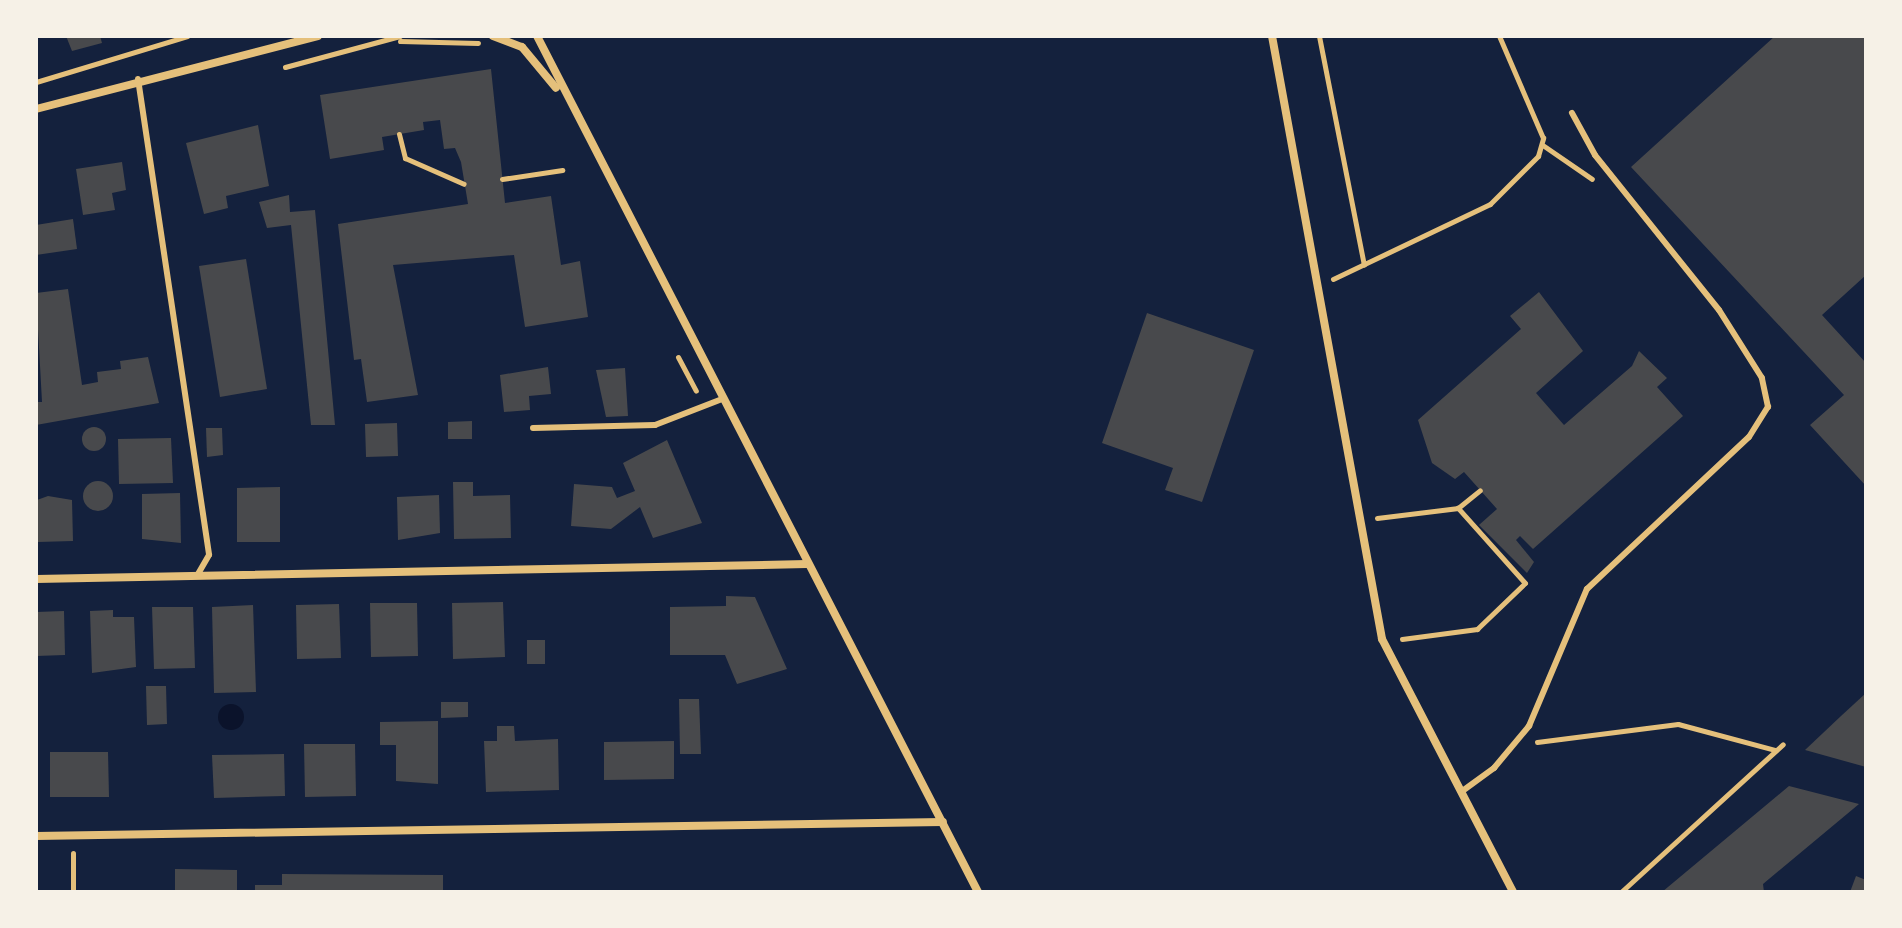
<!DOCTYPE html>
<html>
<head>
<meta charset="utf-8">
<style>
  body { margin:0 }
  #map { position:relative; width:1902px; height:928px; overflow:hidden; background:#14213d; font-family:"Asap Condensed",sans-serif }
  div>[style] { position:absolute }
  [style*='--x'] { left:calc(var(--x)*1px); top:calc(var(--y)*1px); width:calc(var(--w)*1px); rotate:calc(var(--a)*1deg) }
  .water>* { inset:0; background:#0b132b }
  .round { border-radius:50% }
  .building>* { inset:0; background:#48494c }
  .path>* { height:5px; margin:-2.5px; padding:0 2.5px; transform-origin:2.5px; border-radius:2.5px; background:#e5c07b }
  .service>* { height:6px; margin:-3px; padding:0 3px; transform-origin:3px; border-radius:3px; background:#e5c07b }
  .minor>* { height:8px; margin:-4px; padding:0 4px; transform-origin:4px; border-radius:4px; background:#e5c07b }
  span { translate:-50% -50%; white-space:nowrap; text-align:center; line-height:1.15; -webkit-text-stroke:8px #f6f1e7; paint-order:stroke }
  .frame { position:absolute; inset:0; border:38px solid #f6f1e7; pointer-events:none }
</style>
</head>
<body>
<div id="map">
  <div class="water">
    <div class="round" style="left:218px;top:704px;width:26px;height:26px"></div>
  </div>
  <div class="building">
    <div style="clip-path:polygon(66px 36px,100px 36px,102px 43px,72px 51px)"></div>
    <div style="clip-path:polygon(1775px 36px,1866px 36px,1866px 275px,1822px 315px,1866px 363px,1866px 486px,1810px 425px,1844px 395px,1631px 167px)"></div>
    <div style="clip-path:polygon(491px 69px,505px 203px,551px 196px,561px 265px,580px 261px,588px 317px,525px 327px,514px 255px,393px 265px,418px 395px,367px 402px,361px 359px,354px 360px,338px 224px,468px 204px,461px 162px,455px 148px,444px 149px,440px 120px,423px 122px,424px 130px,382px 137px,384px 150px,330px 159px,320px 95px)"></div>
    <div style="clip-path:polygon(258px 125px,269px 186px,226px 196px,228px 208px,204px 214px,186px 143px)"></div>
    <div style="clip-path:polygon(122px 162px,126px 190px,112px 193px,115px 210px,83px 215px,76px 169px)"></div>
    <div style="clip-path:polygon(289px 195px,290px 212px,315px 210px,335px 425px,311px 425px,291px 225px,267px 228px,259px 202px)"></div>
    <div style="clip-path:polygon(73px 219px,77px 249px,36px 255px,36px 225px)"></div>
    <div style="clip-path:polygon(246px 259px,267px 389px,220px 397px,199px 266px)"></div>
    <div style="clip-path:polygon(68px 289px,82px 385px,98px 382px,97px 372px,121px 369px,120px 361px,148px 357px,159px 403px,36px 425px,36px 402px,42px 402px,36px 293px)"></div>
    <div style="clip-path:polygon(1539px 292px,1583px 351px,1536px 393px,1564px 425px,1632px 366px,1639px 351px,1667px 378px,1657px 387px,1683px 416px,1533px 549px,1520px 536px,1516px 540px,1534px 562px,1527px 573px,1479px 525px,1497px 509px,1464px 472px,1455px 479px,1432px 463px,1418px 420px,1521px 329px,1510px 316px)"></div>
    <div style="clip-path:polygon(1147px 313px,1254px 350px,1202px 502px,1165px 490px,1173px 468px,1102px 443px)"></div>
    <div style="clip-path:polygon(548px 367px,551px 394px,529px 396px,530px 410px,504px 412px,500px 375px)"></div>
    <div style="clip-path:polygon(625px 368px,628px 416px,606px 417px,596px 370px)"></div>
    <div style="clip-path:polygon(472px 421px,472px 439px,448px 439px,448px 422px)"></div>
    <div style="clip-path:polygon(397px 423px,398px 456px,366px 457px,365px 424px)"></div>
    <div class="round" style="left:82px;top:427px;width:24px;height:24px"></div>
    <div style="clip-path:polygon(206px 428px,222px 428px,223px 455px,207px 457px)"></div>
    <div style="clip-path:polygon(171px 438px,173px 483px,119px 484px,118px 439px)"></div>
    <div style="clip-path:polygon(667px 440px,702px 523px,653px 538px,640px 507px,611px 529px,571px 526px,574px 484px,612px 487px,617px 498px,635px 491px,623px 463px)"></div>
    <div class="round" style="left:83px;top:481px;width:30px;height:30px"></div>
    <div style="clip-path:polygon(453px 482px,473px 482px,473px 496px,510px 495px,511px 538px,454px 539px)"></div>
    <div style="clip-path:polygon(280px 487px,280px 542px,237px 542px,237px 488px)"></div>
    <div style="clip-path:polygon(180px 493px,181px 543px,142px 539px,142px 494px)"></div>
    <div style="clip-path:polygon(439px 495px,440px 533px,398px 540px,397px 497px)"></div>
    <div style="clip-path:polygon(48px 496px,72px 500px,73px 541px,38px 542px,37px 500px)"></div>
    <div style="clip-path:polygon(726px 596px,755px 597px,787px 669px,737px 684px,725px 655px,670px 655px,670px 607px,726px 606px)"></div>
    <div style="clip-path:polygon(503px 602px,505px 657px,453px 659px,452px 603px)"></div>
    <div style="clip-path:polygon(370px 603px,417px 603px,418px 656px,371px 657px)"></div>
    <div style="clip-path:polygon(339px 604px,341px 658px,297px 659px,296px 605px)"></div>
    <div style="clip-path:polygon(253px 605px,256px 692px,214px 693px,212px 607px)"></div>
    <div style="clip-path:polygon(152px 607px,193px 607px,195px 668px,154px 669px)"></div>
    <div style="clip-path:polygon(113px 610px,113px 617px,134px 617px,136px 667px,92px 673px,90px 611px)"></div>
    <div style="clip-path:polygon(64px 611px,65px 655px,36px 656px,36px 612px)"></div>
    <div style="clip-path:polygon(527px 640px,545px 640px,545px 664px,527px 664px)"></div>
    <div style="clip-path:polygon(146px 686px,166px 686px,167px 724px,147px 725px)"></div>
    <div style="clip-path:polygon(1866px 693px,1866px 767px,1805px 750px,1841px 716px)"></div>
    <div style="clip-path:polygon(679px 699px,699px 699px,701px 754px,680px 754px)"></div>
    <div style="clip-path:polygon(441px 702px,468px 702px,468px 717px,441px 718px)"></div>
    <div style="clip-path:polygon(438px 721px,438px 784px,396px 781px,396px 745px,380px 745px,380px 722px)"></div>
    <div style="clip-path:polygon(497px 726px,514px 726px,515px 741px,558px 739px,559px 790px,486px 792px,484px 741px,497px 741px)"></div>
    <div style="clip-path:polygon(674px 741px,674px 779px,604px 780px,604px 742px)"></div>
    <div style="clip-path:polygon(304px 744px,355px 744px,356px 796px,305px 797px)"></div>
    <div style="clip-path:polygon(50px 752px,108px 752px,109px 797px,50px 797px)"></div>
    <div style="clip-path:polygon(284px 754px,285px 796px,214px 798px,212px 755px)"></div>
    <div style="clip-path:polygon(1789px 786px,1859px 804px,1763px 884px,1764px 892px,1662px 892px)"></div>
    <div style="clip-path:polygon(175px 869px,237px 870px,237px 892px,175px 892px)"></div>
    <div style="clip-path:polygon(282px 874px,443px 875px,443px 892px,255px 892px,255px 885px,282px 885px)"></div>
    <div style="clip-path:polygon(1856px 876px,1866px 880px,1866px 892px,1850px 892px)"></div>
  </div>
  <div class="path">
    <div style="--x:1319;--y:36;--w:233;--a:78.9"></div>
    <div style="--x:400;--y:41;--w:78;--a:1.5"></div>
    <div style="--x:285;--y:67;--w:119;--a:-15.1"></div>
    <div style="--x:36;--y:82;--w:158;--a:-16.9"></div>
    <div style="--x:399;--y:134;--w:25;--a:76"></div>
    <div style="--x:405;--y:158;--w:64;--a:23.8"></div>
    <div style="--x:1544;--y:146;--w:58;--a:34.5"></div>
    <div style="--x:502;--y:179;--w:61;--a:-8.5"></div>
    <div style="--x:1333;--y:279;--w:174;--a:-25.5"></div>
    <div style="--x:1490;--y:204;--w:68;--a:-45"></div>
    <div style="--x:1538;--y:156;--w:19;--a:-74"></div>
    <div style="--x:1543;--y:138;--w:111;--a:-113.3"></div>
    <div style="--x:678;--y:357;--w:38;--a:62"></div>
    <div style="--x:1377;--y:518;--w:82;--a:-7"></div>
    <div style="--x:1458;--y:508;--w:28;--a:-39"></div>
    <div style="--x:1402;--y:639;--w:76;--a:-7.6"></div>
    <div style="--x:1477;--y:629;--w:66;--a:-43.8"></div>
    <div style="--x:1525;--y:583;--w:101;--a:-131.8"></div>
    <div style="--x:1537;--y:742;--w:142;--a:-7.3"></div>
    <div style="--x:1678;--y:724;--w:100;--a:15"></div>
    <div style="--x:73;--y:892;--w:39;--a:-90"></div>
    <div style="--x:1621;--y:892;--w:219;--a:-42.4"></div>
  </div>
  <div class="service">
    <div style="--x:138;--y:79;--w:481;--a:81.5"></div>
    <div style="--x:209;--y:555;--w:24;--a:120"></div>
    <div style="--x:533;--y:428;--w:122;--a:-1.4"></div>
    <div style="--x:655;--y:425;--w:72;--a:-21.2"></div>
    <div style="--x:1461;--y:792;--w:41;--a:-36"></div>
    <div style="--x:1494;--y:768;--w:55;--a:-50.2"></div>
    <div style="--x:1529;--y:726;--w:149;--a:-67.1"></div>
    <div style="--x:1587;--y:589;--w:222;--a:-43.2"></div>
    <div style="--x:1749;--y:437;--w:36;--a:-58"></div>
    <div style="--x:1768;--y:407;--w:30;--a:-102"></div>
    <div style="--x:1762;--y:378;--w:80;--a:-122.3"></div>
    <div style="--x:1719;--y:310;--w:198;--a:-128.7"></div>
    <div style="--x:1595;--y:155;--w:48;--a:-118.7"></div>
  </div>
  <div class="minor">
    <div style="--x:493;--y:36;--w:31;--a:21"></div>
    <div style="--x:522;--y:47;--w:53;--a:50.3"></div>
    <div style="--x:537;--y:36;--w:963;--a:62.74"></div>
    <div style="--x:1272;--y:36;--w:613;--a:79.66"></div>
    <div style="--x:1382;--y:639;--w:285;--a:62.6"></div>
    <div style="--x:36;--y:109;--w:291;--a:-14.5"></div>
    <div style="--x:36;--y:579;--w:771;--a:-1.11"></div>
    <div style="--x:36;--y:836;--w:907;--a:-0.88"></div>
  </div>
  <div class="frame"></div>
</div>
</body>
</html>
